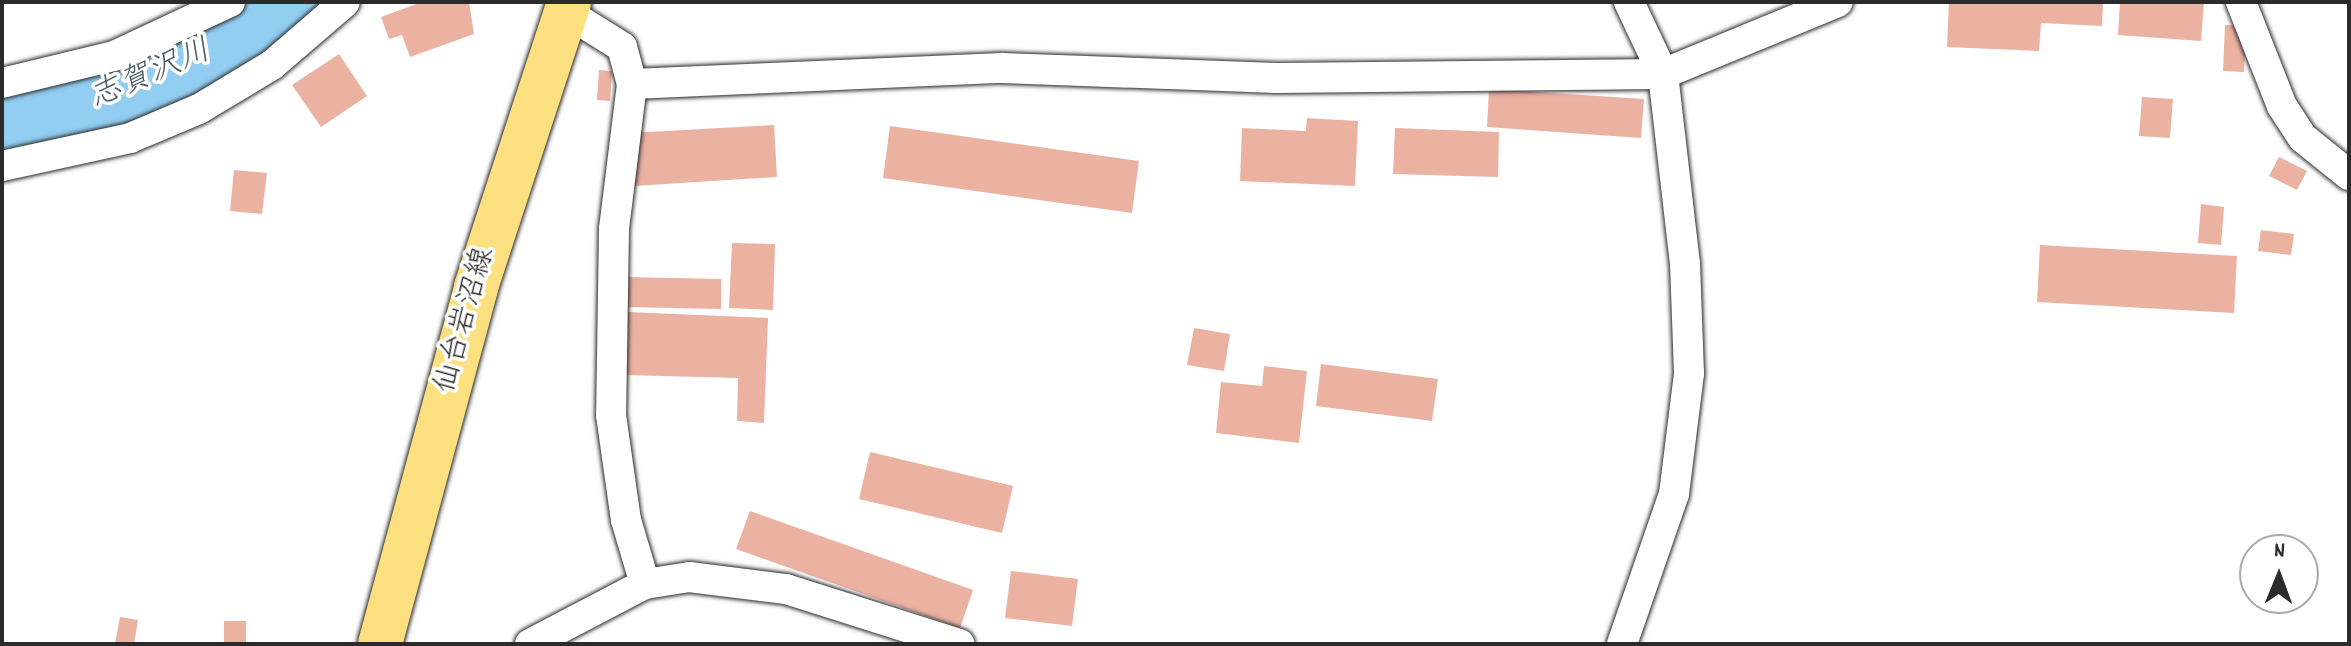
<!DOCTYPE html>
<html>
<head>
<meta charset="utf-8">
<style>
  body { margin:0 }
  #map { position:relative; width:2351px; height:646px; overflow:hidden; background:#fff; font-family:Dekko,"Klee One",sans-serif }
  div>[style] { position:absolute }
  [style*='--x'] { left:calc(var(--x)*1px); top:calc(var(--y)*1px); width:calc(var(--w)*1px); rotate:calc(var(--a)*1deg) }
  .river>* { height:68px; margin:-34px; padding:0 34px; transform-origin:34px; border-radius:34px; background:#92cef2 }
  .building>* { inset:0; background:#ebb2a2 }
  .roads { filter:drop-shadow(0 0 2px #2b2b2b) drop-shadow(0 0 2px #2b2b2b) }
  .minor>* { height:30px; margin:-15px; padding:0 15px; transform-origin:15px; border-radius:15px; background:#fff }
  .primary>* { height:44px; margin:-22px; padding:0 22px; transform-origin:22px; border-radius:22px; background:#fce080 }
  span { translate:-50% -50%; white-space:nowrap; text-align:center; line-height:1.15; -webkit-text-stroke:7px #fff; paint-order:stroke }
  .street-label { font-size:30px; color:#2b2b2b }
  .water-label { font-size:32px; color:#4a5c67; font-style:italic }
  .frame { position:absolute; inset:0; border:4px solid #2b2b2b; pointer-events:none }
  .north { position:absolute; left:2239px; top:534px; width:80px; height:80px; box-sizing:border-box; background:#fff; border:2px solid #aaa; border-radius:50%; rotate:1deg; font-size:22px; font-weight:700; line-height:32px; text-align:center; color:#2b2b2b }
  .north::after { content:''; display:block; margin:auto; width:28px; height:36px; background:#2b2b2b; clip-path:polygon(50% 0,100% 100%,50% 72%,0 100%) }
</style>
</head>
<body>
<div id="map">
  <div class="river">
    <div style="--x:2;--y:123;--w:37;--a:-6"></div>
    <div style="--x:39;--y:119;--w:121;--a:-18.7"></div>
    <div style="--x:154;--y:80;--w:119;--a:-26.4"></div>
    <div style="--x:261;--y:27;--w:38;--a:-42"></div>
  </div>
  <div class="building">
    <div style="clip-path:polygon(422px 2px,469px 2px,474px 34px,410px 57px,402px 35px,389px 39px,381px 17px)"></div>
    <div style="clip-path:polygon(1949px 2px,2103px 2px,2102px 26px,2041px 23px,2039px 51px,1947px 47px)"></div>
    <div style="clip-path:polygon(2120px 2px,2204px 2px,2201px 41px,2118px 35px)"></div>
    <div style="clip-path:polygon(2225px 25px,2246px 26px,2244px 72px,2223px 71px)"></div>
    <div style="clip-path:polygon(339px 54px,367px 96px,321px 127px,292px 85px)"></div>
    <div style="clip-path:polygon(599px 70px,612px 71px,610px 101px,597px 100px)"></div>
    <div style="clip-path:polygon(1489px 89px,1644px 99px,1641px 138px,1487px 127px)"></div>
    <div style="clip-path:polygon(2142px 97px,2173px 99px,2170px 138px,2139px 136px)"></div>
    <div style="clip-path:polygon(1307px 118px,1358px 121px,1355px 186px,1240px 181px,1242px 128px,1306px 131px)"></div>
    <div style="clip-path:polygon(774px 125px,777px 177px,634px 186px,631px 133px)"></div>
    <div style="clip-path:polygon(890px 126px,1139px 161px,1132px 213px,883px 178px)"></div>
    <div style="clip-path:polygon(1395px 128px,1499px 132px,1498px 177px,1393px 174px)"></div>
    <div style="clip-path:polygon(2279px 157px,2307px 171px,2297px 190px,2269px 176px)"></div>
    <div style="clip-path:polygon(234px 170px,267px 173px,262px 214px,230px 211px)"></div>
    <div style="clip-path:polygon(2201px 204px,2224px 207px,2221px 245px,2198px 243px)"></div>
    <div style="clip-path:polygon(2261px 230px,2294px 234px,2291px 255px,2258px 251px)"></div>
    <div style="clip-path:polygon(732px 243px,775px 244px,773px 310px,729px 308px)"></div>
    <div style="clip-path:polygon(2040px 245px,2237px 256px,2234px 313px,2037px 302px)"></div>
    <div style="clip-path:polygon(624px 277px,721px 279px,721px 309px,624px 307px)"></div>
    <div style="clip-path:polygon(627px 312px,768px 318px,764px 423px,737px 421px,738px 378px,625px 375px)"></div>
    <div style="clip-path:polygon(1194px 328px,1230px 334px,1224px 371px,1187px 365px)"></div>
    <div style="clip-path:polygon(1321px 364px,1438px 379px,1432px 421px,1316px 406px)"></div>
    <div style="clip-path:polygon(1264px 366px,1307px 371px,1299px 443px,1216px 433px,1221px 382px,1262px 386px)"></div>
    <div style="clip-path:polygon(870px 452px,1013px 486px,1002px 533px,859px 499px)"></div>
    <div style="clip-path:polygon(750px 511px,973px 590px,960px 628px,736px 549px)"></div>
    <div style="clip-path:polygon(1011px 571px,1078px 579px,1072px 626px,1005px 618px)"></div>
    <div style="clip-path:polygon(120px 617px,138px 620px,134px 644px,115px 644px)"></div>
    <div style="clip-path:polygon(224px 621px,246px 621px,246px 644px,224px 644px)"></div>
  </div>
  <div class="roads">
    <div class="minor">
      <div style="--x:2241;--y:2;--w:112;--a:68.5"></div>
      <div style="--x:2282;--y:106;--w:38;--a:57"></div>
      <div style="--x:2303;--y:138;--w:59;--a:38.8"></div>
      <div style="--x:566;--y:12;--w:66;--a:32"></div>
      <div style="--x:622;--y:47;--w:38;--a:75"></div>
      <div style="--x:632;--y:84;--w:370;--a:-2.5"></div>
      <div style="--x:1002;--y:68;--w:275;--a:2.1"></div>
      <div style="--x:1277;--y:78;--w:386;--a:-0.6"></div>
      <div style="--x:1663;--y:74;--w:189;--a:-22.4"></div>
      <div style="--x:2;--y:83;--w:115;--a:-13.6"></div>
      <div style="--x:114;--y:56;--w:128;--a:-25"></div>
      <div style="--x:632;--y:84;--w:146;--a:97.1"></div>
      <div style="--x:614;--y:229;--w:186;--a:90.9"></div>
      <div style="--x:611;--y:415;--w:106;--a:81.9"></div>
      <div style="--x:626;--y:520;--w:67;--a:73.5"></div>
      <div style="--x:2;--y:166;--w:131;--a:-12.3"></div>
      <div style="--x:130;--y:138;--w:75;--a:-22.8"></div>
      <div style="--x:199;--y:109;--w:85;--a:-31.1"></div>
      <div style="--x:272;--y:65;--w:96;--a:-40.8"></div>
      <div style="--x:530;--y:644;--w:130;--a:-27.6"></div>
      <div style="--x:645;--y:584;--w:45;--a:-9"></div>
      <div style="--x:689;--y:577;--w:98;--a:7.1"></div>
      <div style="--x:786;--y:589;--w:182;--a:17.6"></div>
      <div style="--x:1622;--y:644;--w:159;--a:-70.9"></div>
      <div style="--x:1674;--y:494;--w:122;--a:-82.9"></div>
      <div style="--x:1689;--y:373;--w:109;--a:-92.1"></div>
      <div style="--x:1685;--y:264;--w:191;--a:-96.6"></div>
      <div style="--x:1663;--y:74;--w:80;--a:-115.3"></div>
    </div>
    <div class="primary">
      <div style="--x:380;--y:644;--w:370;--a:-74.9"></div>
      <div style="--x:476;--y:287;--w:300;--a:-71.9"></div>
    </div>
  </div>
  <div class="street-label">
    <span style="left:467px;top:321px;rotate:-74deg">仙台岩沼線</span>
  </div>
  <div class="water-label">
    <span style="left:151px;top:76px;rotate:-23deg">志賀沢川</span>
  </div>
  <div class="frame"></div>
  <div class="north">N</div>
</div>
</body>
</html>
